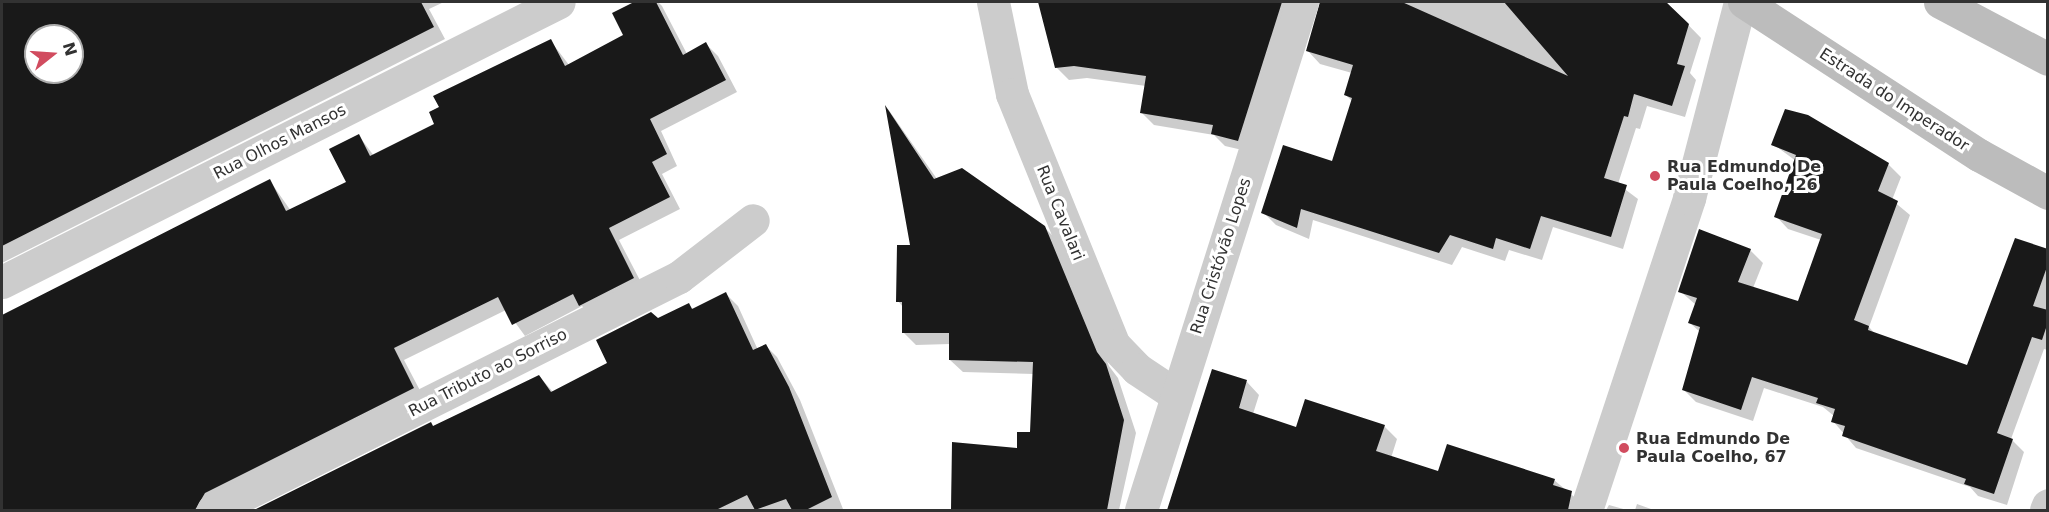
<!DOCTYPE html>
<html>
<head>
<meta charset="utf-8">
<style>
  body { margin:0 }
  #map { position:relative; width:2049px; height:512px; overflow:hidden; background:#fff; font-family:"DejaVu Sans",sans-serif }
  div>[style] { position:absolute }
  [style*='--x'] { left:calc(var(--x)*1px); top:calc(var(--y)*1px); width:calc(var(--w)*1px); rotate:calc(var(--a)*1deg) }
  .shadow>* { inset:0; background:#0003 }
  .building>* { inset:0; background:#191919 }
  .street>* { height:33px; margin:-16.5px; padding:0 16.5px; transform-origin:16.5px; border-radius:16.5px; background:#ccc }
  .secondary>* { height:33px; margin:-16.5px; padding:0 16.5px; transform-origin:16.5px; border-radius:16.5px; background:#bcbcbc }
  .dots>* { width:16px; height:16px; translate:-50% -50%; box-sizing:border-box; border:3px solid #fff; border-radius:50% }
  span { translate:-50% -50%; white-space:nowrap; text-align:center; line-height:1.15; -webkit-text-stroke:6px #fff; paint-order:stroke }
  .street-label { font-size:16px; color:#323232 }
  .poi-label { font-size:16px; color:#323232; font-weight:700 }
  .left { translate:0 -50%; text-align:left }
  .frame { position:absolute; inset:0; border:3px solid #323232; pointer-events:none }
  .north { position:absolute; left:24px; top:24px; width:60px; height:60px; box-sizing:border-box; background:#fff; border:2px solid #adadad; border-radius:50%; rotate:73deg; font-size:16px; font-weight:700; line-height:24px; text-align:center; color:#323232 }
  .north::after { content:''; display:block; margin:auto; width:21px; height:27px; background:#d14c5f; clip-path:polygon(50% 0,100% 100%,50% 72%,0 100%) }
</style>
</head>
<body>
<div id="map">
  <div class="shadow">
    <div style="clip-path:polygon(evenodd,2px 2px,444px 2px,429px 9px,445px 39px,2px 263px,2px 2px,36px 36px,72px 36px,72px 72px,36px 72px,36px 36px)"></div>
    <div style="clip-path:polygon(637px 2px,658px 2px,662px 6px,687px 54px,706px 44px,718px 56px,737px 92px,661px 131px,677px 166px,662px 174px,680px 209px,619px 240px,645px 290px,592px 317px,582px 306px,525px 336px,506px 310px,404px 360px,425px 400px,206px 510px,2px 510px,2px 317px,270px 181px,291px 211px,348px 183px,359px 136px,374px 156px,436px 125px,550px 40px,569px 65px,626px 36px,614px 14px)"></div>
    <div style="clip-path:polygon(1042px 2px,1305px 2px,1251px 152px,1225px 146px,1214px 135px,1154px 125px,1142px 113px,1146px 86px,1087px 78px,1069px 80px,1056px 67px)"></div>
    <div style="clip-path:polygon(1320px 2px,1666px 2px,1701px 38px,1690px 73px,1696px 80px,1685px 117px,1647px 106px,1640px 129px,1636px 128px,1618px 184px,1638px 199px,1623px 249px,1553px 227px,1542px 260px,1509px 250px,1505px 261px,1462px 247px,1452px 265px,1313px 220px,1309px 239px,1276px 225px,1263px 212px,1333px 163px,1352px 101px,1345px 94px,1352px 73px,1320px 64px,1308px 51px)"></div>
    <div style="clip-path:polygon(888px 109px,937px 179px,1044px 227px,1057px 240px,1109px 366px,1118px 378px,1136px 433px,1119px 510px,951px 510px,953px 444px,1018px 449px,1032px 434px,1034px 374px,963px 372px,950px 360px,950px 344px,916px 345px,903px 332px,903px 307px,898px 301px,912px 246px)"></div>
    <div style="clip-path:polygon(1773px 144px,1888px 164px,1901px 177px,1892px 200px,1910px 215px,1869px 327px,1876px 335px,1968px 367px,2048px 250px,2048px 350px,2044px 349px,2011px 439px,2024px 452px,2007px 505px,1978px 496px,1970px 487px,1856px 448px,1833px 421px,1834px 416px,1823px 407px,1764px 388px,1753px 421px,1696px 402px,1683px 389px,1700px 332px,1690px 323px,1696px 305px,1680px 291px,1750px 250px,1763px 263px,1753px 288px,1799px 303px,1821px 240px,1788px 229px,1776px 216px,1796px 161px)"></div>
    <div style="clip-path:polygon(726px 294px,738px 306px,758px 350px,766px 346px,777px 357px,800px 400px,843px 509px,273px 510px,270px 504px,539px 376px,553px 392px,609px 364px,658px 320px,688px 304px,694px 310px)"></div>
    <div style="clip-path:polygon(1213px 371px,1247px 382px,1259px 395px,1253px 414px,1297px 428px,1384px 426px,1397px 439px,1391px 458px,1439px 473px,1554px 480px,1585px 506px,1584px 510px,1169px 510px)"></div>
    <div style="clip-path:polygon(1637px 504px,1651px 509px,1656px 510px,1635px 510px)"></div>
    <div style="clip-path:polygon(1609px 505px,1627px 510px,1606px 510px)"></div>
  </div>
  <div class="building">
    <div style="clip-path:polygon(evenodd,2px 2px,421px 2px,434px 27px,2px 246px,2px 2px,36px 36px,72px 36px,72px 72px,36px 72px,36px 36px)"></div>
    <div style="clip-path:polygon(634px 2px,656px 2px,683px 55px,706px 42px,726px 80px,650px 119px,667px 154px,652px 162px,670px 197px,609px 228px,634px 278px,579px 306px,573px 294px,512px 325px,498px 297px,394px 348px,414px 388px,205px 493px,195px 510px,2px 510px,2px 315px,270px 179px,286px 211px,346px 182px,329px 149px,359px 134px,370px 156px,434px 124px,429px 112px,439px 107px,433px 96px,551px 39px,565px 66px,623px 35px,612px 13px)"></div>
    <div style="clip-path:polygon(1038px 2px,1282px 2px,1238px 141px,1211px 134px,1213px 125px,1140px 113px,1146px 76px,1074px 66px,1055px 68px)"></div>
    <div style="clip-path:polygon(1320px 2px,1402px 2px,1568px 76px,1504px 2px,1666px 2px,1689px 24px,1677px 64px,1685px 66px,1672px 106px,1634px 94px,1628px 117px,1624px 116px,1604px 178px,1627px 185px,1611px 237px,1541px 216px,1530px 249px,1496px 238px,1493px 249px,1450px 235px,1439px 253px,1301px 209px,1297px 228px,1261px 213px,1283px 145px,1332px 161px,1352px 98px,1344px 95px,1353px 65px,1306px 51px)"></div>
    <div style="clip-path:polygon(885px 105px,934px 179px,962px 168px,1045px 226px,1097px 352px,1106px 364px,1124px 420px,1107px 510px,951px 510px,952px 442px,1017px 448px,1017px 432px,1030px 432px,1033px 362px,949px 360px,949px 333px,902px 333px,902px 302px,896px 302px,897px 245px,910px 245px)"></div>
    <div style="clip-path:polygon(1785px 109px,1808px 115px,1889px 163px,1878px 191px,1898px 201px,1854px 320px,1869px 326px,1868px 330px,1967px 365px,2015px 238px,2048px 249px,2048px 264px,2033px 306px,2048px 310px,2048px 322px,2042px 340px,2032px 337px,1997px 433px,2013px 439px,1994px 494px,1964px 484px,1966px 479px,1842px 436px,1845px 426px,1831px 422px,1835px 409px,1816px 403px,1818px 398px,1752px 377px,1741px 410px,1682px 390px,1700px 327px,1688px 323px,1697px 298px,1678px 292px,1699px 229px,1751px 249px,1738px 282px,1798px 301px,1822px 234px,1774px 217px,1796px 155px,1771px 145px)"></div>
    <div style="clip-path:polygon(726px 292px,753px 350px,766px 344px,789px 387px,832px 497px,806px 510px,792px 510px,786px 499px,755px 510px,747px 495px,716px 510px,254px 510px,431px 422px,433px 426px,539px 375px,551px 392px,607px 363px,596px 340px,651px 312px,658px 318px,689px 303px,692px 309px)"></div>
    <div style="clip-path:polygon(1212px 369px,1247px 380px,1239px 408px,1296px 427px,1305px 399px,1385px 425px,1376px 451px,1438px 471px,1447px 444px,1555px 479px,1553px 485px,1572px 491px,1568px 510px,1167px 510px)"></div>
  </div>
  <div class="street">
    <div style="--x:993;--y:2;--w:94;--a:78.3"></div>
    <div style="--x:1012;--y:94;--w:271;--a:67.9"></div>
    <div style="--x:1114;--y:345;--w:33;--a:46"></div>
    <div style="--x:1137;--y:369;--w:47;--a:33.7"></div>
    <div style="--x:2;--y:282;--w:623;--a:-26.69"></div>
    <div style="--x:213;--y:510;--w:521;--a:-26.57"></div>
    <div style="--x:679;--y:277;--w:93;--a:-37.6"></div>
    <div style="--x:1141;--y:510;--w:533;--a:-72.42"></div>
    <div style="--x:1586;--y:510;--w:329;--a:-71.7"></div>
    <div style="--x:1689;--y:198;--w:203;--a:-75.4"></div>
    <div style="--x:2046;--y:510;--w:5;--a:-68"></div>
  </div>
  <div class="secondary">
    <div style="--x:1744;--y:2;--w:280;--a:33.1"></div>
    <div style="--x:1979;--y:155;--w:79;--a:28.8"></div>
    <div style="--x:1940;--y:2;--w:122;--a:27.8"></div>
  </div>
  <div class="dots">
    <div style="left:1655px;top:176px;background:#d14c5f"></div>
    <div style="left:1624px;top:448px;background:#d14c5f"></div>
  </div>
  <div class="street-label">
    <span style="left:1894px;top:100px;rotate:33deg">Estrada do Imperador</span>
    <span style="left:280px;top:142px;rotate:-27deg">Rua Olhos Mansos</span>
    <span style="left:1060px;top:213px;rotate:68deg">Rua Cavalari</span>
    <span style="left:1221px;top:256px;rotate:-72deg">Rua Cristóvão Lopes</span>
    <span style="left:488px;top:373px;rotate:-27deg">Rua Tributo ao Sorriso</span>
  </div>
  <div class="poi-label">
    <span class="left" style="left:1667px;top:176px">Rua Edmundo De<br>Paula Coelho, 26</span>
    <span class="left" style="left:1636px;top:448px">Rua Edmundo De<br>Paula Coelho, 67</span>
  </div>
  <div class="frame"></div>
  <div class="north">N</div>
</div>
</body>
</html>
